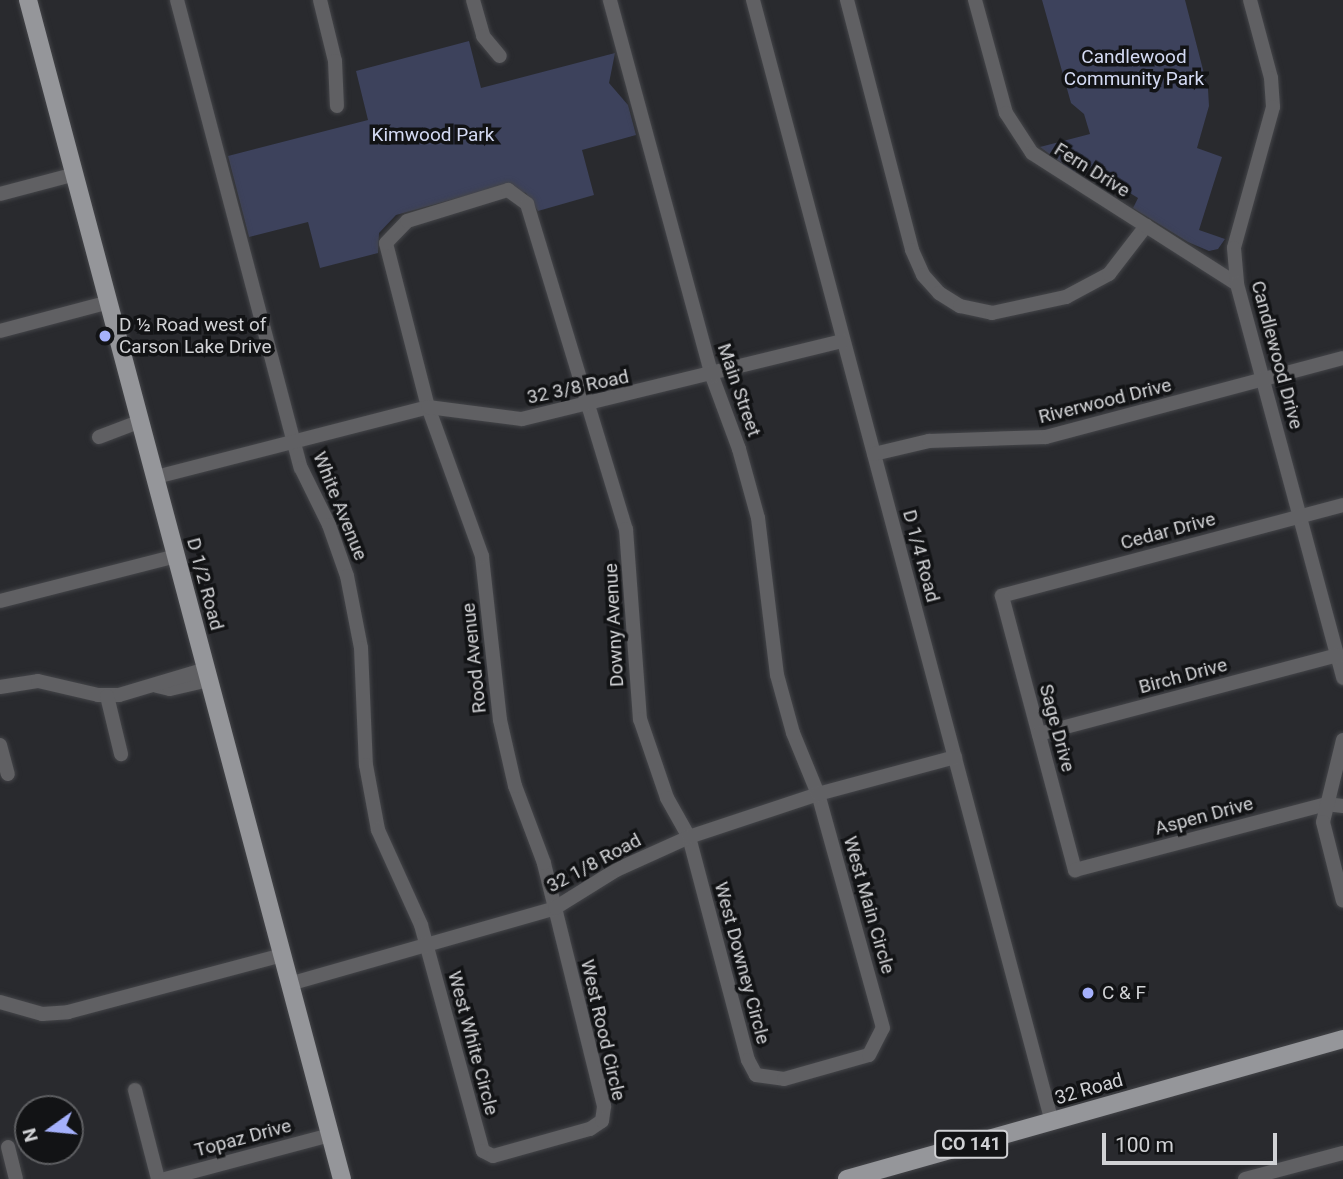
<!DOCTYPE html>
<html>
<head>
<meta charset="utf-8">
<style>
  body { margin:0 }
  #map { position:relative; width:1343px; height:1179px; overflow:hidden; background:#292a2e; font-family:Roboto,sans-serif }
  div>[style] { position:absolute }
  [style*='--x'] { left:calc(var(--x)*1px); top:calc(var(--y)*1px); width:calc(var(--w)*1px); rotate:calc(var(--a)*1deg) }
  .green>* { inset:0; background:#3d425c }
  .roads { filter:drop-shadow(0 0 2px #444549) drop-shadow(0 0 2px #444549) }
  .minor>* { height:14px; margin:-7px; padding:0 7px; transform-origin:7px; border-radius:7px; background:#606063 }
  .major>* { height:18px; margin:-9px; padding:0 9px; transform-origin:9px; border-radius:9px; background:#95969a }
  .dots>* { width:19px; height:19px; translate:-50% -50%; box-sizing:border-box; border:4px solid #121315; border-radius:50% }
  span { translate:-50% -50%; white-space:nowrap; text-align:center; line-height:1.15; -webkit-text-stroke:7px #121315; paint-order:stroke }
  .shield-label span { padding:2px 5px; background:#121315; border:2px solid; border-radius:5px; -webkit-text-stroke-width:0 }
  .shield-label { font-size:18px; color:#d1d2d5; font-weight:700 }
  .park-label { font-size:19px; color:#d4daf3 }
  .street-label { font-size:19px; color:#d1d2d5 }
  .poi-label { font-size:19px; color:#d1d2d5 }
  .left { translate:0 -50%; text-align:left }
  .north { position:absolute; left:14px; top:1095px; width:70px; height:70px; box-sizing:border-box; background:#121315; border:2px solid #5e5f62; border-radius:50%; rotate:255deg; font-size:19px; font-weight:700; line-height:28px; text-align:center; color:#d1d2d5 }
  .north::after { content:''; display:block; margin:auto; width:24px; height:32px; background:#a5b1fc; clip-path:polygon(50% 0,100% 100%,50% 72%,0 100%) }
  .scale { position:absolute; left:1102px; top:1133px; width:175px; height:32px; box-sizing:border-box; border:4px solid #d1d2d5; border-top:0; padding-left:9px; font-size:21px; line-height:24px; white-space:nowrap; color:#d1d2d5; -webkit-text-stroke:5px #121315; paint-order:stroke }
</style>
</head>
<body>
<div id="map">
  <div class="green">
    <div style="clip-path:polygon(1042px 0,1185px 0,1208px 89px,1209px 106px,1197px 148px,1222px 157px,1199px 230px,1225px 239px,1218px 249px,1209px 251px,1188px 242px,1133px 208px,1138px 198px,1081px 163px,1075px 173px,1040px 147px,1090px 134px,1084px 114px,1071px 103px)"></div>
    <div style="clip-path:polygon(469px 41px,481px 88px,615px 53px,609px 83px,628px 105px,636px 135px,582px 150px,594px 195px,538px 211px,526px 193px,501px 186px,396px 215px,379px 233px,378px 253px,320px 268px,308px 222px,249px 237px,228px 156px,368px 120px,356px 71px)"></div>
  </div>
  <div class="roads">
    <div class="minor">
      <div style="--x:177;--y:0;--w:484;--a:75.2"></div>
      <div style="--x:301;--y:468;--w:64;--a:63.8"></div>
      <div style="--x:329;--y:525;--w:54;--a:70.6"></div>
      <div style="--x:347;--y:576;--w:73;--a:79"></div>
      <div style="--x:361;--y:648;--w:117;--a:87.6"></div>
      <div style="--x:366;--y:765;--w:66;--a:79.5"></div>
      <div style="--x:378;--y:830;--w:104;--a:65.6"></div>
      <div style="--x:421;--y:925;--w:234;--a:74.7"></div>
      <div style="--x:483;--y:1151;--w:11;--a:27"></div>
      <div style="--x:493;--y:1156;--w:101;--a:-15.6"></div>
      <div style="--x:590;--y:1129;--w:14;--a:-34"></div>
      <div style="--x:602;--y:1121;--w:15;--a:-82"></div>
      <div style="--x:604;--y:1106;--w:250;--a:-103.9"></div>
      <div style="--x:544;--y:863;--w:82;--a:-110.6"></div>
      <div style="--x:515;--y:786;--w:68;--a:-102.8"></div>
      <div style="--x:500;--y:720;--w:165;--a:-96.3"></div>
      <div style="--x:482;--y:556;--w:158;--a:-109.9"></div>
      <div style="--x:428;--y:407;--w:169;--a:-104.4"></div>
      <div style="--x:386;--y:243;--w:30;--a:-46"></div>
      <div style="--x:407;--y:221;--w:106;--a:-17.1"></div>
      <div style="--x:508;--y:190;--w:24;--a:36"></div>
      <div style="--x:527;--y:204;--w:340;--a:73.1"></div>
      <div style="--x:626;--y:529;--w:191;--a:85.8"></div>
      <div style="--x:640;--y:719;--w:83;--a:71.1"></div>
      <div style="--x:667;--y:798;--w:45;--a:60.6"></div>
      <div style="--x:689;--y:837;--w:231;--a:75.2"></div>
      <div style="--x:748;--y:1060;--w:17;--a:62"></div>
      <div style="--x:756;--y:1075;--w:28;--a:8"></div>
      <div style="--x:784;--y:1079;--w:88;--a:-15.8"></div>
      <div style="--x:869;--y:1055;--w:30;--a:-63"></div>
      <div style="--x:883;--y:1028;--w:243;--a:-105.5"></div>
      <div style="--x:818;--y:794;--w:66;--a:-112.3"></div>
      <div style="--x:793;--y:733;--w:60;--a:-105.4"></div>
      <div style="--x:777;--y:675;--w:158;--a:-96.9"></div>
      <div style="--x:758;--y:518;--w:72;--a:-105.4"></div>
      <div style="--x:739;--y:449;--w:78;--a:-110.3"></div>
      <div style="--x:712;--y:376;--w:390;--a:-105.2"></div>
      <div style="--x:320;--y:0;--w:63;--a:76.2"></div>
      <div style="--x:335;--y:61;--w:45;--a:87.5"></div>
      <div style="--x:473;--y:0;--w:37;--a:74"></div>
      <div style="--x:483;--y:36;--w:26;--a:50"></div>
      <div style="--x:753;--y:0;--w:1161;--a:75.08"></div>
      <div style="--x:847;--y:0;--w:258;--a:75.4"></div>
      <div style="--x:912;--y:250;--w:27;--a:66"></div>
      <div style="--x:923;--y:275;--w:24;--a:48"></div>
      <div style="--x:939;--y:293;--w:25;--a:32"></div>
      <div style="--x:960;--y:306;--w:33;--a:12"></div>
      <div style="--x:992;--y:313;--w:76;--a:-12.2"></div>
      <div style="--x:1066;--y:297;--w:49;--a:-28.1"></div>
      <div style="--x:1109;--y:274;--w:61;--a:-52.4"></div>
      <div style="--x:975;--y:0;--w:117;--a:74.7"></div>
      <div style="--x:1006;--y:113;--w:48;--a:57"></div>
      <div style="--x:1032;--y:153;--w:243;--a:32.6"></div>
      <div style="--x:1250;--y:0;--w:81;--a:74.9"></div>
      <div style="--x:1271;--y:78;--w:29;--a:86"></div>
      <div style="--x:1273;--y:107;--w:146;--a:105.5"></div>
      <div style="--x:1234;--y:248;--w:36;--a:85"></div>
      <div style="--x:1237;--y:284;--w:408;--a:74.9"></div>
      <div style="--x:0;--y:194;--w:78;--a:-14.9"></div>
      <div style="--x:0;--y:331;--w:113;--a:-14.9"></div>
      <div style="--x:99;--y:437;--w:45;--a:-20.9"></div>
      <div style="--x:874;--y:454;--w:57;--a:-13.3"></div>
      <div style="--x:929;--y:441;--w:117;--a:-2"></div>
      <div style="--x:1046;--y:437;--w:307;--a:-14.9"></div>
      <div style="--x:156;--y:477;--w:281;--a:-14.4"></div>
      <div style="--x:428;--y:407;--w:95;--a:7.3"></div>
      <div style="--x:522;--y:419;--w:330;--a:-13.7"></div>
      <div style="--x:1343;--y:505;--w:353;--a:165.1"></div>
      <div style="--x:1002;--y:596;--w:284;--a:75.1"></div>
      <div style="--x:1075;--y:870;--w:260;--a:-14.7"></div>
      <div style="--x:1326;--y:804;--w:17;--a:7"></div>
      <div style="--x:0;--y:601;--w:182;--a:-14.3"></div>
      <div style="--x:157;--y:686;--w:13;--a:13"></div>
      <div style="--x:170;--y:689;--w:40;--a:-13"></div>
      <div style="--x:0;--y:687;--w:38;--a:-9"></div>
      <div style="--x:38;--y:681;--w:62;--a:13.1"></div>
      <div style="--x:98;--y:695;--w:21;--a:0"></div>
      <div style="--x:119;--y:695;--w:91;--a:-16.6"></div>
      <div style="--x:107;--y:696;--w:60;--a:76.4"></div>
      <div style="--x:1039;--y:734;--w:308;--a:-14.8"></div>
      <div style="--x:1343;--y:740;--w:84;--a:103.7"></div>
      <div style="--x:1323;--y:822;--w:81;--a:75.8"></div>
      <div style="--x:0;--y:745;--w:30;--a:75"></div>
      <div style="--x:289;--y:984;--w:277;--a:-15.9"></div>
      <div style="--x:555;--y:908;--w:72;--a:-31.9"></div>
      <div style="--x:616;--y:870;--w:80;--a:-24.3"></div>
      <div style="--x:689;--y:837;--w:136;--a:-18.4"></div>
      <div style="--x:818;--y:794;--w:142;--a:-15.1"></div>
      <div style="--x:0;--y:1002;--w:44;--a:15.9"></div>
      <div style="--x:42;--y:1014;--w:26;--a:-4"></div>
      <div style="--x:68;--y:1012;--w:221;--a:-14.9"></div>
      <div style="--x:135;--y:1090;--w:92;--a:75.5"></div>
      <div style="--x:8;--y:1147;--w:33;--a:76"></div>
      <div style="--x:165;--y:1179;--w:171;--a:-14.9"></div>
      <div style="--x:1245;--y:1179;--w:101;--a:-14.9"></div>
    </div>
    <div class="major">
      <div style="--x:28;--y:0;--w:1220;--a:75.09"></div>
      <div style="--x:847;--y:1179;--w:515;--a:-15.76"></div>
    </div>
  </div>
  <div class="dots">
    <div style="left:105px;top:336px;background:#a5b1fc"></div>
    <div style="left:1088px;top:993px;background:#a5b1fc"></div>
  </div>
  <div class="shield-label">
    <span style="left:971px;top:1144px">CO 141</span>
  </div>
  <div class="park-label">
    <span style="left:1134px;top:68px">Candlewood<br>Community Park</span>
    <span style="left:433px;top:135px">Kimwood Park</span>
  </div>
  <div class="street-label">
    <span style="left:1092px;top:170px;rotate:32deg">Fern Drive</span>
    <span style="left:1277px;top:355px;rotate:75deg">Candlewood Drive</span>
    <span style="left:578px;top:387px;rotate:-12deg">32 3/8 Road</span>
    <span style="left:739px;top:390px;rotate:71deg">Main Street</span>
    <span style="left:1105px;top:401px;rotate:-14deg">Riverwood Drive</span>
    <span style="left:340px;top:506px;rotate:68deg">White Avenue</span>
    <span style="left:1168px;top:531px;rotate:-15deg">Cedar Drive</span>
    <span style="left:921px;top:556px;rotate:75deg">D 1/4 Road</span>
    <span style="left:205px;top:584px;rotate:75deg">D 1/2 Road</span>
    <span style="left:614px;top:625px;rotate:-93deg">Downy Avenue</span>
    <span style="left:474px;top:658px;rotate:-96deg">Rood Avenue</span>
    <span style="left:1183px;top:676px;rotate:-15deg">Birch Drive</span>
    <span style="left:1057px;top:728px;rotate:75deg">Sage Drive</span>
    <span style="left:1204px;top:816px;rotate:-15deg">Aspen Drive</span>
    <span style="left:594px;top:863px;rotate:-28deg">32 1/8 Road</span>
    <span style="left:869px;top:905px;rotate:74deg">West Main Circle</span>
    <span style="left:742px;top:963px;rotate:75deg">West Downey Circle</span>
    <span style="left:603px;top:1030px;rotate:77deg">West Rood Circle</span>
    <span style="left:473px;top:1043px;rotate:75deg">West White Circle</span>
    <span style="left:1089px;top:1089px;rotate:-16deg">32 Road</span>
    <span style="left:243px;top:1138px;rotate:-15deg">Topaz Drive</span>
  </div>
  <div class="poi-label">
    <span class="left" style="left:119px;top:336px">D ½ Road west of<br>Carson Lake Drive</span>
    <span class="left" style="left:1102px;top:993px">C &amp; F</span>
  </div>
  <div class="north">N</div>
  <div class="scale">100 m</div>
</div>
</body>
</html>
